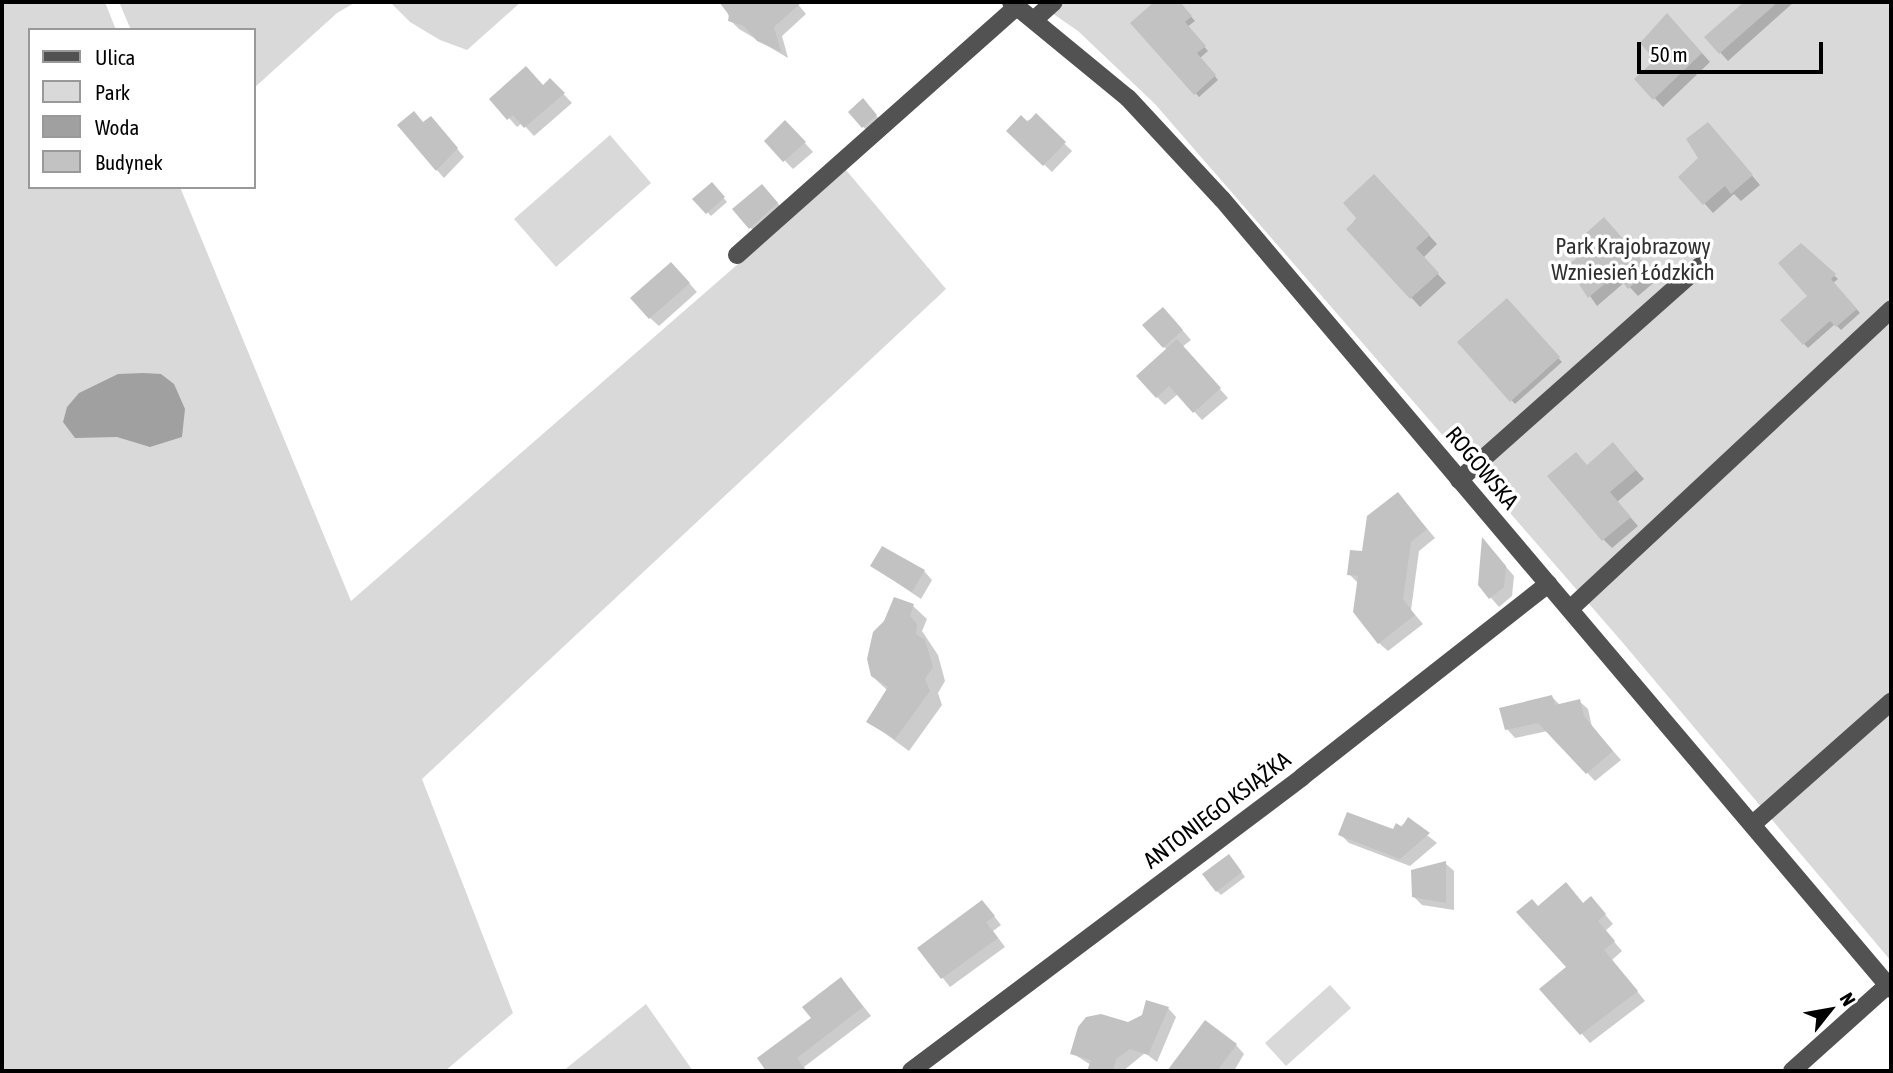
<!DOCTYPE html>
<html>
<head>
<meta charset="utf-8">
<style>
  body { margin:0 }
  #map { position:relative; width:1893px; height:1073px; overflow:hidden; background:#fff; font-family:"Asap Condensed",sans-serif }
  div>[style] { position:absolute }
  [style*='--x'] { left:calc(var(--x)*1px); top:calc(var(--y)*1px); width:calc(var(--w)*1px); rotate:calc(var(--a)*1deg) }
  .green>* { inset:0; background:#d9d9d9 }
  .water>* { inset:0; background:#a0a0a0 }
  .shadow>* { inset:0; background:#0003 }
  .building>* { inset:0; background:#c2c2c2 }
  .minor>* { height:18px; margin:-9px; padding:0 9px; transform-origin:9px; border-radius:9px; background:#525252 }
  span { translate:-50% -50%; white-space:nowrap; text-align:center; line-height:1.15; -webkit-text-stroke:7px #fff; paint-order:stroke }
  .park-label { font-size:23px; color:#303030 }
  .street-label { font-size:23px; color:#000 }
  .frame { position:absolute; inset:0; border:4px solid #000; pointer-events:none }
  .legend { position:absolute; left:28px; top:28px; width:228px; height:161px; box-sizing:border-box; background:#fff; border:2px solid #999; margin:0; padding:9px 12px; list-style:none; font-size:21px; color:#000 }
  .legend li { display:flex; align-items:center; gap:14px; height:35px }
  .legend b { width:35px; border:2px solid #999 }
  .north { position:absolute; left:1795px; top:975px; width:70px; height:70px; -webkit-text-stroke:5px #fff; paint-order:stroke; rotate:59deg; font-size:19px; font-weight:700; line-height:28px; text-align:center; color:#000 }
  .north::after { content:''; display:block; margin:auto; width:24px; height:32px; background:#000; clip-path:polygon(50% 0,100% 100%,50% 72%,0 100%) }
  .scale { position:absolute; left:1637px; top:42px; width:186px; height:32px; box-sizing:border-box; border:4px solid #000; border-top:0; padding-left:9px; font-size:21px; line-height:24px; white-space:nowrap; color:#000; -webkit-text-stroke:5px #fff; paint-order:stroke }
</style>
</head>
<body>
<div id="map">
  <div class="green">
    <div style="clip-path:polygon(2px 2px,105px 2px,116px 30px,30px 30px,30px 187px,180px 187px,351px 601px,846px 170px,946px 289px,422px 779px,513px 1013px,445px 1071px,2px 1071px)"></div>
    <div style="clip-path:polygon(119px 2px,356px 2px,337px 13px,254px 88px,254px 30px,131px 30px)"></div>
    <div style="clip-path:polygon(390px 2px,521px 2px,467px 50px,440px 40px,410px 22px)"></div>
    <div style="clip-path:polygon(1036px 2px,1891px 2px,1891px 961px,1623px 643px,1155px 104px,1078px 31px)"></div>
    <div style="clip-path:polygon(610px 135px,651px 183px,556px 267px,514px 219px)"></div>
    <div style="clip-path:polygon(1330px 985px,1351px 1008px,1286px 1066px,1265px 1043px)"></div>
    <div style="clip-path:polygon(646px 1004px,693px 1071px,563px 1071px)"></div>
  </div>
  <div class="water">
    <div style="clip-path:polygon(143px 373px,161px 374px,174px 384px,185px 409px,182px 437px,150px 447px,117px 437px,75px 438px,63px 422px,67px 407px,79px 393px,118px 374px)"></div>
  </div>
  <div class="shadow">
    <div style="clip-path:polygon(724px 2px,796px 2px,806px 14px,782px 36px,788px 58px,739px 29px,730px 20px)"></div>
    <div style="clip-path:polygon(1156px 2px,1178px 2px,1195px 21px,1187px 27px,1208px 51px,1200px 58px,1218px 80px,1199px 97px,1132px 23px)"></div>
    <div style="clip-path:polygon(1746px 2px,1794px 2px,1728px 61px,1707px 38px)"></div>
    <div style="clip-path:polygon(1676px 24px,1710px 62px,1663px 107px,1637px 79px,1658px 61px)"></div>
    <div style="clip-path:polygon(550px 80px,572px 103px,534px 136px,522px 123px,517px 127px,509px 118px)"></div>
    <div style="clip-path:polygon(863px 100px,880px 120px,867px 131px,850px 112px)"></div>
    <div style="clip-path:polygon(1036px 116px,1072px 151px,1052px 172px,1009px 131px)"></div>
    <div style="clip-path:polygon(424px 124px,438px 126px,464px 157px,444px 178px,437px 170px)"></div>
    <div style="clip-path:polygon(794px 131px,813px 152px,793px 169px,766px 141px)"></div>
    <div style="clip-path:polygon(1716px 133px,1760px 185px,1741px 201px,1734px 194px,1713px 213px,1681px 177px,1701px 159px)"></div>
    <div style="clip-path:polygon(712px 185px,727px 202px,711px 216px,695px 199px)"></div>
    <div style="clip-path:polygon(1383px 185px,1437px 244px,1423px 258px,1446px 283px,1420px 307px,1348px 229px)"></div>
    <div style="clip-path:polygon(771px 195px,786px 213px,759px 237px,734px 210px)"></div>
    <div style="clip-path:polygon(1613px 228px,1657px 280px,1638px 296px,1625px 282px,1597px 306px,1569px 266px)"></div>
    <div style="clip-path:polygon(1801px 245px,1838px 279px,1833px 283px,1860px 313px,1841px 330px,1835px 324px,1808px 348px,1782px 320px,1809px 296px)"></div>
    <div style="clip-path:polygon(680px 273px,697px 292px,659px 326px,650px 318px)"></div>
    <div style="clip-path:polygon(1507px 300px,1562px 362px,1515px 404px,1460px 342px)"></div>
    <div style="clip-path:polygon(1172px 318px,1191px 340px,1182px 347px,1228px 398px,1202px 420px,1178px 394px,1165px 405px,1157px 397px,1167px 350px,1144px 325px)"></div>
    <div style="clip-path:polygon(1621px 453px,1644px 479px,1617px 502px,1638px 526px,1612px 548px,1604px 540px,1587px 467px)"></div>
    <div style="clip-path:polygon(1398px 494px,1435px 538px,1419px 551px,1411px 610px,1423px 624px,1388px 651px,1379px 643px,1358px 583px,1349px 574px)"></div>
    <div style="clip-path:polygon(1490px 548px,1514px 576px,1512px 596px,1499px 607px,1479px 584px)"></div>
    <div style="clip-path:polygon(872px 566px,924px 571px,932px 580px,921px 599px)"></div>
    <div style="clip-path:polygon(913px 606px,927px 619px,922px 631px,938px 655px,945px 681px,938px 693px,942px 705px,909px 751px,868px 721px,887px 690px,872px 676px)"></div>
    <div style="clip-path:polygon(1552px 697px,1560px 705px,1579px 701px,1588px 709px,1592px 727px,1621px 760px,1595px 781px,1548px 731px,1515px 738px,1507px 729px)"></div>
    <div style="clip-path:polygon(1408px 820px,1437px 843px,1410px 866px,1349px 843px,1340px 834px,1394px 832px)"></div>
    <div style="clip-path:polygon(1233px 860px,1245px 877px,1221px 895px,1217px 891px)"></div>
    <div style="clip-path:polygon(1445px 863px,1454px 871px,1454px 910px,1422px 905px,1413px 896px)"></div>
    <div style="clip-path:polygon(1599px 907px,1613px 924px,1605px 931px,1622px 951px,1612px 960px,1645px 1001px,1590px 1043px,1542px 989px,1569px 967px,1538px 908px)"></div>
    <div style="clip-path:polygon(990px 911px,1001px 925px,993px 931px,1005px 947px,950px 987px,919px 948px)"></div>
    <div style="clip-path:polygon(849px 988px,871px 1016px,804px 1067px,807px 1071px,766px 1071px)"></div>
    <div style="clip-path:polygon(1168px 1008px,1176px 1017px,1157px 1062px,1145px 1053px,1123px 1071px,1089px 1071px,1091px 1065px,1072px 1053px,1143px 1016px)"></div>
    <div style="clip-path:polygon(1236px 1045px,1244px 1054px,1234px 1071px,1170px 1069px)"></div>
  </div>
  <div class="building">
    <div style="clip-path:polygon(719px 2px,802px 2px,774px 27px,781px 52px,757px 41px,744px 26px,728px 21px,729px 15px)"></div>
    <div style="clip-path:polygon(1154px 2px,1180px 2px,1192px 16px,1185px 22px,1206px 46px,1197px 53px,1216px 75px,1194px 95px,1130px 23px)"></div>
    <div style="clip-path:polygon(1744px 2px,1778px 2px,1719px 54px,1704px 37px)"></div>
    <div style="clip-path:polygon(1667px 13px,1702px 53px,1653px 100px,1634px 79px,1655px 60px,1640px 43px)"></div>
    <div style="clip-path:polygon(526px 66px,543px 85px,550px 78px,565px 93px,524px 128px,513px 115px,507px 120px,489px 99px)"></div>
    <div style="clip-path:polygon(863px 98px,877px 115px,862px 128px,848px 112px)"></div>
    <div style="clip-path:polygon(414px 111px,423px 122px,431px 116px,458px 148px,436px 171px,397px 125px)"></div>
    <div style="clip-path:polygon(1036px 113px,1066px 142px,1043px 166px,1006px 131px,1021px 115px,1028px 122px)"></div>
    <div style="clip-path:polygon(785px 120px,806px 142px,783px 162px,764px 141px)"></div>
    <div style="clip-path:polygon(1708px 122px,1753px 175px,1731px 194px,1725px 186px,1703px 205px,1678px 177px,1698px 158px,1686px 139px)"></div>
    <div style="clip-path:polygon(1374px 174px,1430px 235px,1416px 248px,1439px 273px,1410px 299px,1346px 229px,1357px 219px,1343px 203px)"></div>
    <div style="clip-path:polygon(712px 182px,725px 197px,706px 214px,692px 199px)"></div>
    <div style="clip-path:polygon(762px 184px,778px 203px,749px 229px,732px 209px)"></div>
    <div style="clip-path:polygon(1604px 217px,1650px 270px,1628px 289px,1616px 274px,1588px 298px,1567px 266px,1584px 252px,1576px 242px)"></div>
    <div style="clip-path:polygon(1801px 243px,1836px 274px,1831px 279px,1857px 309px,1836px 327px,1830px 321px,1803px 345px,1780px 320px,1807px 296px,1778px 263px)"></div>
    <div style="clip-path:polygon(671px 262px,690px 283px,649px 319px,630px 298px)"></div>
    <div style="clip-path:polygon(1507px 298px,1560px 357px,1510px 402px,1457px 342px)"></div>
    <div style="clip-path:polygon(1163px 307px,1183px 330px,1163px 348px,1142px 325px)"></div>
    <div style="clip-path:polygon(1177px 339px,1221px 388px,1193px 413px,1169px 386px,1156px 398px,1136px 376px)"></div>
    <div style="clip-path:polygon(1613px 442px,1636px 470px,1610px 492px,1631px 517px,1602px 541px,1547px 476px,1576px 452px,1587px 465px)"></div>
    <div style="clip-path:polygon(1398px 492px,1427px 529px,1411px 542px,1403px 599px,1415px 615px,1378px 644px,1353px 612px,1358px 576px,1347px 575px,1350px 550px,1362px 551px,1367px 516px)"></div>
    <div style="clip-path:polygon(1482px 537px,1506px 566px,1504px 587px,1489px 599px,1478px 585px)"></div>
    <div style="clip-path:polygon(882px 546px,925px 570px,912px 592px,870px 566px)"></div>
    <div style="clip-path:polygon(894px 597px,914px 604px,910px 616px,917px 624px,916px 634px,925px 640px,933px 667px,925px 679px,930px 691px,895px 739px,866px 722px,888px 687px,871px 676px,867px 659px,873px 632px,884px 621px)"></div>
    <div style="clip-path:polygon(1552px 695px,1555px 705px,1580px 699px,1584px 716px,1613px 751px,1586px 774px,1538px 723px,1505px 730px,1499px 708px)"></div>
    <div style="clip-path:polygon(1347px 812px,1393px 829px,1396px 823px,1402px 827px,1408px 817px,1430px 833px,1400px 859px,1338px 835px)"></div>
    <div style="clip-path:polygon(1229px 854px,1242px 872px,1216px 892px,1202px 874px)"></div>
    <div style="clip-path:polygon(1446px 861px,1446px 903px,1412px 897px,1411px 870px)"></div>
    <div style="clip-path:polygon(1566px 882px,1583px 903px,1591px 896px,1606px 914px,1598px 921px,1615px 941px,1604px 950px,1638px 991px,1580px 1035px,1539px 989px,1566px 967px,1516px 912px,1532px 899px,1538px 906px)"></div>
    <div style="clip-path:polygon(982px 900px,995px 916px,986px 922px,998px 938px,941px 979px,917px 948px)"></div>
    <div style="clip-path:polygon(841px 977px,863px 1007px,797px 1058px,806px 1071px,766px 1071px,757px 1058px,811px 1018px,802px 1007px)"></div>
    <div style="clip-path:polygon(1146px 1000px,1169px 1007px,1148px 1055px,1130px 1049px,1116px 1059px,1113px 1071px,1087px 1071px,1091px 1060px,1070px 1054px,1078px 1027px,1086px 1017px,1101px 1014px,1128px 1022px,1142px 1015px)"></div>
    <div style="clip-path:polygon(1205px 1020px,1237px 1044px,1217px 1071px,1167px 1071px)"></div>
  </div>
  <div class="minor">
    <div style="--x:1011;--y:2;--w:151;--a:39.4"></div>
    <div style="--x:1128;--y:98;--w:138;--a:47.1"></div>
    <div style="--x:1222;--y:199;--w:1035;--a:49.74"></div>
    <div style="--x:1035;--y:19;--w:25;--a:-42"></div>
    <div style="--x:737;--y:255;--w:375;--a:-41.6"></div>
    <div style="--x:1459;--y:480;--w:322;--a:-41.6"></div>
    <div style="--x:1570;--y:609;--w:439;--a:-43"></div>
    <div style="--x:1754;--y:823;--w:183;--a:-41.5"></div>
    <div style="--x:911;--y:1071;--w:489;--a:-36.9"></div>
    <div style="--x:1302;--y:777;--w:313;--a:-38.1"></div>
    <div style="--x:1792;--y:1071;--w:129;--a:-41.9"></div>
  </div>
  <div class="park-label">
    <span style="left:1633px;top:259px">Park Krajobrazowy<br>Wzniesień Łódzkich</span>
  </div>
  <div class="street-label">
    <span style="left:1482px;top:468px;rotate:50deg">ROGOWSKA</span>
    <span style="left:1217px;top:810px;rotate:-37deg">ANTONIEGO KSIĄŻKA</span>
  </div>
  <div class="frame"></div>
  <ul class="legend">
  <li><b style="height:9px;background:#525252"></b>Ulica</li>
  <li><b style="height:19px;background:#d9d9d9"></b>Park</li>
  <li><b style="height:19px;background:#a0a0a0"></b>Woda</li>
  <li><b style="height:19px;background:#c2c2c2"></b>Budynek</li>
  </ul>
  <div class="north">N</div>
  <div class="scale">50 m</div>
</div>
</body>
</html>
